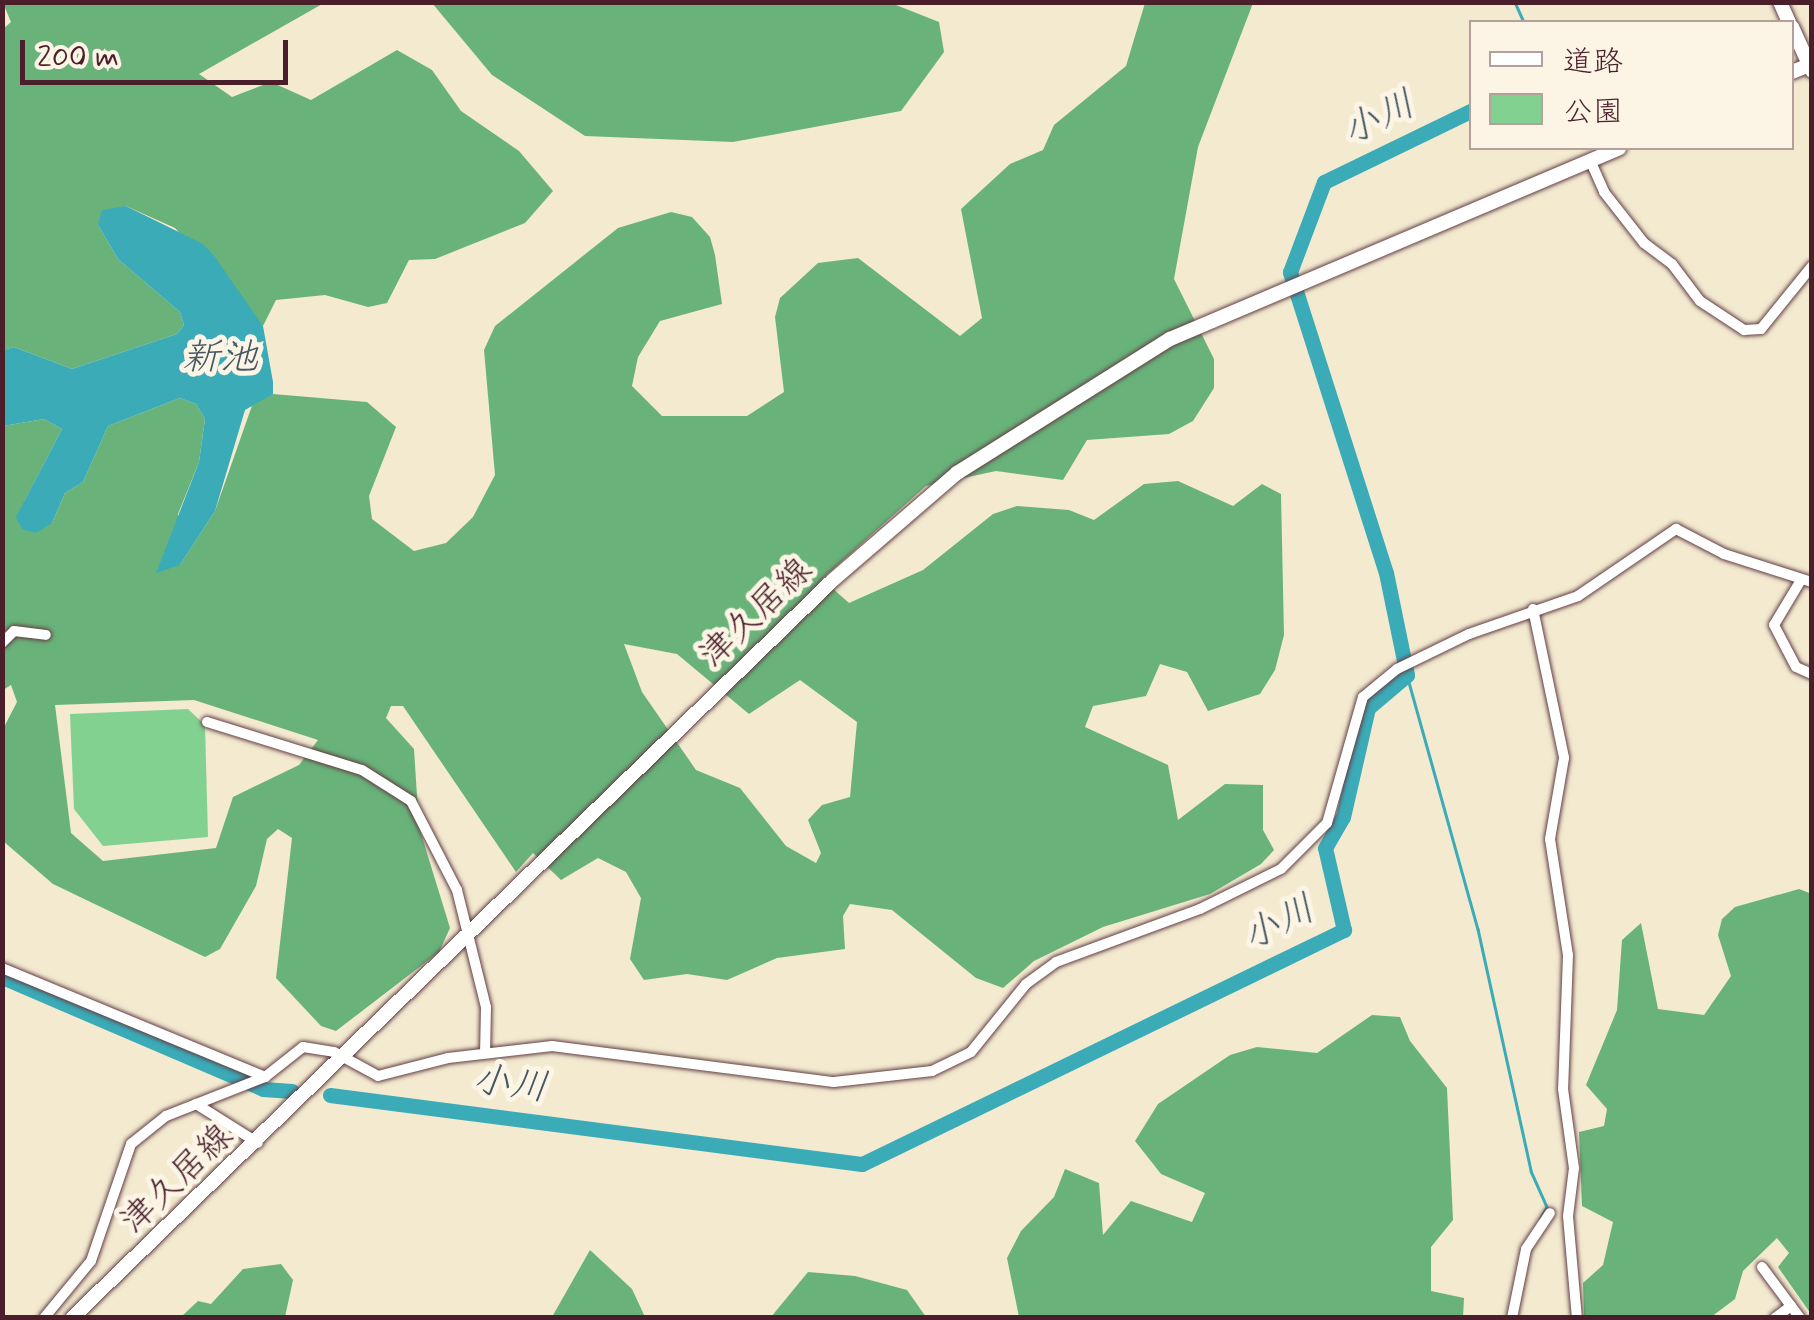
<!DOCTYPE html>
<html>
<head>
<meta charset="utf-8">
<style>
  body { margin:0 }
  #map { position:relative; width:1814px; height:1320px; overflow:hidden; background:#f3ead0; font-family:Mynerve,"Klee One",sans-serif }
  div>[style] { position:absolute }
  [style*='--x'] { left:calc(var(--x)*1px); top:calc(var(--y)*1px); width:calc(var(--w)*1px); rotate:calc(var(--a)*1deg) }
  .green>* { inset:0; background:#82d191 }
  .forest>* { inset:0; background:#69b37b }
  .water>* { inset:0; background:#3babb8 }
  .stream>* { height:2.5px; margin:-1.25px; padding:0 1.25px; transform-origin:1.25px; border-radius:1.25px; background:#3babb8 }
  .river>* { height:15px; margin:-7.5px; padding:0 7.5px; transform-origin:7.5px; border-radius:7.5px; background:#3babb8 }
  .roads { filter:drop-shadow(0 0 2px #633d44) drop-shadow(0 0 2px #633d44) }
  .minor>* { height:10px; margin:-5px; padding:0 5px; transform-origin:5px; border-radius:5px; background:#fff }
  .secondary>* { height:14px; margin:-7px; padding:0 7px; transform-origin:7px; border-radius:7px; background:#fff }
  span { translate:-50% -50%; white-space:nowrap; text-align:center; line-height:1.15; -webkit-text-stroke:10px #fcf5e5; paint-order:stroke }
  .street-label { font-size:35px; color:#4a1f2b }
  .water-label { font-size:38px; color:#445763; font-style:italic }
  .frame { position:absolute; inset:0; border:5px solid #4a1f2b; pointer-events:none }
  .legend { position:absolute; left:1469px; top:20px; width:325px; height:130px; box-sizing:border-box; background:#fcf5e5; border:2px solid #b59f9b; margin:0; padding:12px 18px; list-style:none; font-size:30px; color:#4a1f2b }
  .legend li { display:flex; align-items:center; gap:20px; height:50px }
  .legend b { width:50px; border:2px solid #b59f9b }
  .scale { position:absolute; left:20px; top:40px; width:268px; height:45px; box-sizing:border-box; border:5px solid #4a1f2b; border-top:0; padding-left:12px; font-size:30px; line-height:35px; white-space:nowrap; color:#4a1f2b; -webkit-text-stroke:8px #fcf5e5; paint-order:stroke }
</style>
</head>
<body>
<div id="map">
  <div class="green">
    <div style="clip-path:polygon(188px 709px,205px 725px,208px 837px,103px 846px,74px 809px,70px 714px)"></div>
  </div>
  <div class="forest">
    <div style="clip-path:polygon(3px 3px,324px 3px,199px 74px,232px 97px,271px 82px,311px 100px,397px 50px,432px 70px,461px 111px,519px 151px,553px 191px,525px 223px,435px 259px,409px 260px,387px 303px,368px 307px,325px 295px,276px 300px,263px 326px,175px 228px,126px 206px,98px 225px,118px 259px,180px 312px,184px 325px,177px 334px,72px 369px,14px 347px,3px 350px,2px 30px,11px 22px)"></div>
    <div style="clip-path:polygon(432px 3px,891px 3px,939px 22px,944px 52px,901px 111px,733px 142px,585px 136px,492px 75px)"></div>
    <div style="clip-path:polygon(evenodd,1145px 3px,1253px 3px,1198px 147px,1174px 279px,1214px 359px,1214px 388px,1193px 421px,1169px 434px,1087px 440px,1063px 480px,996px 471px,926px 486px,822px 579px,849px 603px,923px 570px,993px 514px,1017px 506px,1069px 510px,1094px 520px,1144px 484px,1178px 481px,1233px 506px,1262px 484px,1281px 494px,1284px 635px,1275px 670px,1260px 694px,1208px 711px,1187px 672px,1160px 664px,1146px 696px,1093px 706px,1085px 727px,1168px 765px,1178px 820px,1225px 784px,1263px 785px,1263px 830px,1274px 850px,1261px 864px,1210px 894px,1103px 927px,1034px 961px,1003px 988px,976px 978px,892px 910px,850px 904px,843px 916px,845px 949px,777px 958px,727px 980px,687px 974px,644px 980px,630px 959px,641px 898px,626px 872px,598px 858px,561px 880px,533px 853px,516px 872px,403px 706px,391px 706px,386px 718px,414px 749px,419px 827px,450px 928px,439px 952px,336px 1031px,321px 1026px,276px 978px,292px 838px,278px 829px,267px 839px,256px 886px,220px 949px,205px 957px,53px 884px,3px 841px,3px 729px,17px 702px,11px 685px,3px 690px,3px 426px,44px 419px,62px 429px,24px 502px,52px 523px,65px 493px,83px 482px,108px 426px,180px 398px,196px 404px,205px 419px,199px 462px,178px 514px,180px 565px,215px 511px,254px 400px,273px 394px,367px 402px,396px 427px,369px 496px,372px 519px,414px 551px,446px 543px,473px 517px,495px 475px,484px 350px,495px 326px,618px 228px,671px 212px,692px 217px,710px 237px,715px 255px,722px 304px,660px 321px,638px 357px,632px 386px,662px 416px,747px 416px,784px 392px,775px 317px,780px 298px,818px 263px,858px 258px,960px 336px,982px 318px,961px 209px,1010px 164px,1043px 150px,1054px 125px,1126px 66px,1145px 3px,624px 644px,677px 654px,749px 714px,800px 680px,857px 722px,850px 797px,822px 805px,808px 820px,821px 853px,816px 863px,786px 846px,740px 788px,696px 770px,642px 692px,624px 644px,1145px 3px,194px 700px,318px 740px,299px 765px,233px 797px,216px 848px,103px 861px,71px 833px,55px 705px,194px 700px)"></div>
    <div style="clip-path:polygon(1799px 889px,1812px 894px,1811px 1314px,1778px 1267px,1789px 1253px,1777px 1238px,1743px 1271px,1735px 1299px,1711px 1317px,1584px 1317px,1583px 1283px,1603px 1265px,1613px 1222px,1582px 1206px,1579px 1132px,1604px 1126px,1607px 1109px,1586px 1085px,1617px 1010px,1622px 940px,1641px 923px,1658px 1009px,1704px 1015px,1731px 976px,1718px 935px,1722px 919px,1735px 907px)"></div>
    <div style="clip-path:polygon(1372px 1015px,1400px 1017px,1410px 1041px,1447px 1088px,1453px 1220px,1431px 1247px,1431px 1291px,1464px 1298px,1463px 1317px,1019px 1317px,1007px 1258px,1021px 1231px,1054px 1197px,1065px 1169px,1099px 1183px,1103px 1235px,1131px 1201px,1192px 1222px,1205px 1193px,1161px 1174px,1135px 1141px,1158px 1104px,1230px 1055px,1257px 1047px,1317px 1053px)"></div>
    <div style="clip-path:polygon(590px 1250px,632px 1289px,645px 1317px,552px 1317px)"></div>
    <div style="clip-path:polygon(281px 1264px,293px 1280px,285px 1317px,181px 1317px,198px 1301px,211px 1304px,243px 1269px)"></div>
    <div style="clip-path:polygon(808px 1272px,855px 1276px,907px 1290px,926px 1317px,771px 1317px)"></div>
  </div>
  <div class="water">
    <div style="clip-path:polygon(126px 206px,203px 244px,215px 257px,263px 326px,273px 382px,273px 394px,245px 410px,215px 511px,180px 565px,156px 573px,199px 462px,205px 419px,196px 404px,180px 398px,108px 426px,83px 482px,65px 493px,52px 523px,36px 533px,22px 529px,16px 517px,62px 429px,44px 419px,3px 426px,3px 350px,14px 347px,72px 369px,177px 334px,184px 325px,180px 312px,118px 259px,98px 225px,102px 210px)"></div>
  </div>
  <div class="stream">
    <div style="--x:1515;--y:2;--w:22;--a:66"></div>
    <div style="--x:1407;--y:675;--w:264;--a:74.4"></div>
    <div style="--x:1478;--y:929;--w:248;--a:77.6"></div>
    <div style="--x:1531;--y:1171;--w:39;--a:66"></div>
    <div style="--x:1547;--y:1207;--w:13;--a:119"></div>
  </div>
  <div class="river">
    <div style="--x:2;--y:977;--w:284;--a:23.2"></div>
    <div style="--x:263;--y:1089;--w:29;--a:4"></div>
    <div style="--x:330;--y:1095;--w:536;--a:7.39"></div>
    <div style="--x:862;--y:1164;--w:536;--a:-25.9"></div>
    <div style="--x:1344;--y:930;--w:84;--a:-103"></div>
    <div style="--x:1325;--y:848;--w:36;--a:-60"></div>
    <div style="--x:1343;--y:817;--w:112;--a:-77.1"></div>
    <div style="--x:1368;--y:708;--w:51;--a:-40.2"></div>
    <div style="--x:1407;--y:675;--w:104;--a:-101.6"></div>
    <div style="--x:1386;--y:573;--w:316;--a:-107.7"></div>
    <div style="--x:1290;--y:272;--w:96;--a:-69.3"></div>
    <div style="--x:1324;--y:182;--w:165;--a:-25.9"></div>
  </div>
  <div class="roads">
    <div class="minor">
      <div style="--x:1590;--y:160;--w:35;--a:66"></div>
      <div style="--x:1604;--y:192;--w:65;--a:51.9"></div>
      <div style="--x:1644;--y:243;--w:35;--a:37"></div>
      <div style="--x:1672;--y:264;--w:46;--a:52.9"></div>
      <div style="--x:1700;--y:301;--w:53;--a:33.4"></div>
      <div style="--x:1744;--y:330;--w:17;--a:-3"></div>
      <div style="--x:1761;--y:329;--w:81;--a:-51"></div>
      <div style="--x:1801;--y:580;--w:52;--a:121"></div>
      <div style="--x:1774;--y:625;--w:47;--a:62.4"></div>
      <div style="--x:1796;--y:667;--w:17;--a:24"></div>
      <div style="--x:1533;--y:609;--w:152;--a:78.2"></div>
      <div style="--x:1564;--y:758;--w:82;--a:99.8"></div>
      <div style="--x:1550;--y:839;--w:117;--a:81.2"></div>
      <div style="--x:1568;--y:955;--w:134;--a:92.1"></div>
      <div style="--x:1563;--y:1089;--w:80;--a:82.1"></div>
      <div style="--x:1574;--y:1168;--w:48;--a:97.1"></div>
      <div style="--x:1568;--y:1216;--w:102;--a:85"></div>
      <div style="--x:2;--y:643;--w:17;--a:-45"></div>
      <div style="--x:14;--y:631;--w:32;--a:7"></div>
      <div style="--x:207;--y:722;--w:162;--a:17.2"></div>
      <div style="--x:362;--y:770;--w:58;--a:32.3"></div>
      <div style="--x:411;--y:801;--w:100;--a:62.7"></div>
      <div style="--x:457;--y:890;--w:121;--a:76.1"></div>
      <div style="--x:486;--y:1007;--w:46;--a:91.2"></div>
      <div style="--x:2;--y:968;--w:285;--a:22.5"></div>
      <div style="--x:196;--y:1104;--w:73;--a:32.2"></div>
      <div style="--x:1762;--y:1267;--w:49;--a:53.4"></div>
      <div style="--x:44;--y:1318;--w:74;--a:-50.5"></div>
      <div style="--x:91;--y:1261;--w:124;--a:-71.1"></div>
      <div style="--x:131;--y:1144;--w:45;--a:-38.7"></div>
      <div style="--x:166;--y:1116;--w:106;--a:-21.5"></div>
      <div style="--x:265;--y:1077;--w:48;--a:-38.3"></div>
      <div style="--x:303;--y:1047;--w:31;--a:9"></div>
      <div style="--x:334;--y:1052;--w:50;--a:28.6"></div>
      <div style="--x:378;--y:1076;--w:72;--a:-14.4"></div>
      <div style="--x:448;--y:1058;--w:105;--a:-6.6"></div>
      <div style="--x:552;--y:1046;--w:284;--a:7.3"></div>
      <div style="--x:834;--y:1082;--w:99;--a:-6.4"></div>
      <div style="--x:932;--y:1071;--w:43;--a:-26"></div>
      <div style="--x:971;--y:1052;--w:87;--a:-51"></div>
      <div style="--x:1026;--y:984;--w:37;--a:-36"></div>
      <div style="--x:1056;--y:962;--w:153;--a:-20.2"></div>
      <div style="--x:1200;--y:909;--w:90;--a:-26.3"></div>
      <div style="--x:1281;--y:869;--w:65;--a:-45"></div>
      <div style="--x:1327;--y:823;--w:131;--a:-74.1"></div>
      <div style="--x:1363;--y:697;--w:44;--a:-39.5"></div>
      <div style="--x:1397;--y:669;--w:80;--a:-25.9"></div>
      <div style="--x:1469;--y:634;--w:115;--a:-19.2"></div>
      <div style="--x:1578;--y:596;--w:119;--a:-34.4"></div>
      <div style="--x:1676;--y:529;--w:54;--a:27.5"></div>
      <div style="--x:1724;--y:554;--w:92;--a:17.7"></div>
      <div style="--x:1512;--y:1318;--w:70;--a:-78.5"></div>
      <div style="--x:1526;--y:1249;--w:43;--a:-56.3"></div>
      <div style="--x:1775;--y:1318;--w:20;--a:-37"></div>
      <div style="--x:1791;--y:1306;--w:15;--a:53"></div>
    </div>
    <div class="secondary">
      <div style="--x:1780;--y:2;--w:22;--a:66"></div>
      <div style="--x:1792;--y:27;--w:48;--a:65.6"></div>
      <div style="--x:1792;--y:72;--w:18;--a:-22"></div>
      <div style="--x:72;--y:1318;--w:1060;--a:-44.12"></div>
      <div style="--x:833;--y:580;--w:164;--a:-40.8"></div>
      <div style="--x:957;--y:473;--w:252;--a:-32.2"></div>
      <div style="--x:1170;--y:339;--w:488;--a:-23"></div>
    </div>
  </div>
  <div class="street-label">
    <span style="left:756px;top:613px;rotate:-44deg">津久居線</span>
    <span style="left:177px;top:1179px;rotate:-44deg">津久居線</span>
  </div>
  <div class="water-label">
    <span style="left:1379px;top:119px;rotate:-26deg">小川</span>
    <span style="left:220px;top:359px">新池</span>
    <span style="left:1279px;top:924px;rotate:-27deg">小川</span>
    <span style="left:510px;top:1085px;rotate:7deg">小川</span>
  </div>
  <div class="frame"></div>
  <ul class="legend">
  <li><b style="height:12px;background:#fff"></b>道路</li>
  <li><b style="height:28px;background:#82d191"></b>公園</li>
  </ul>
  <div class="scale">200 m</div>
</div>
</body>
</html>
